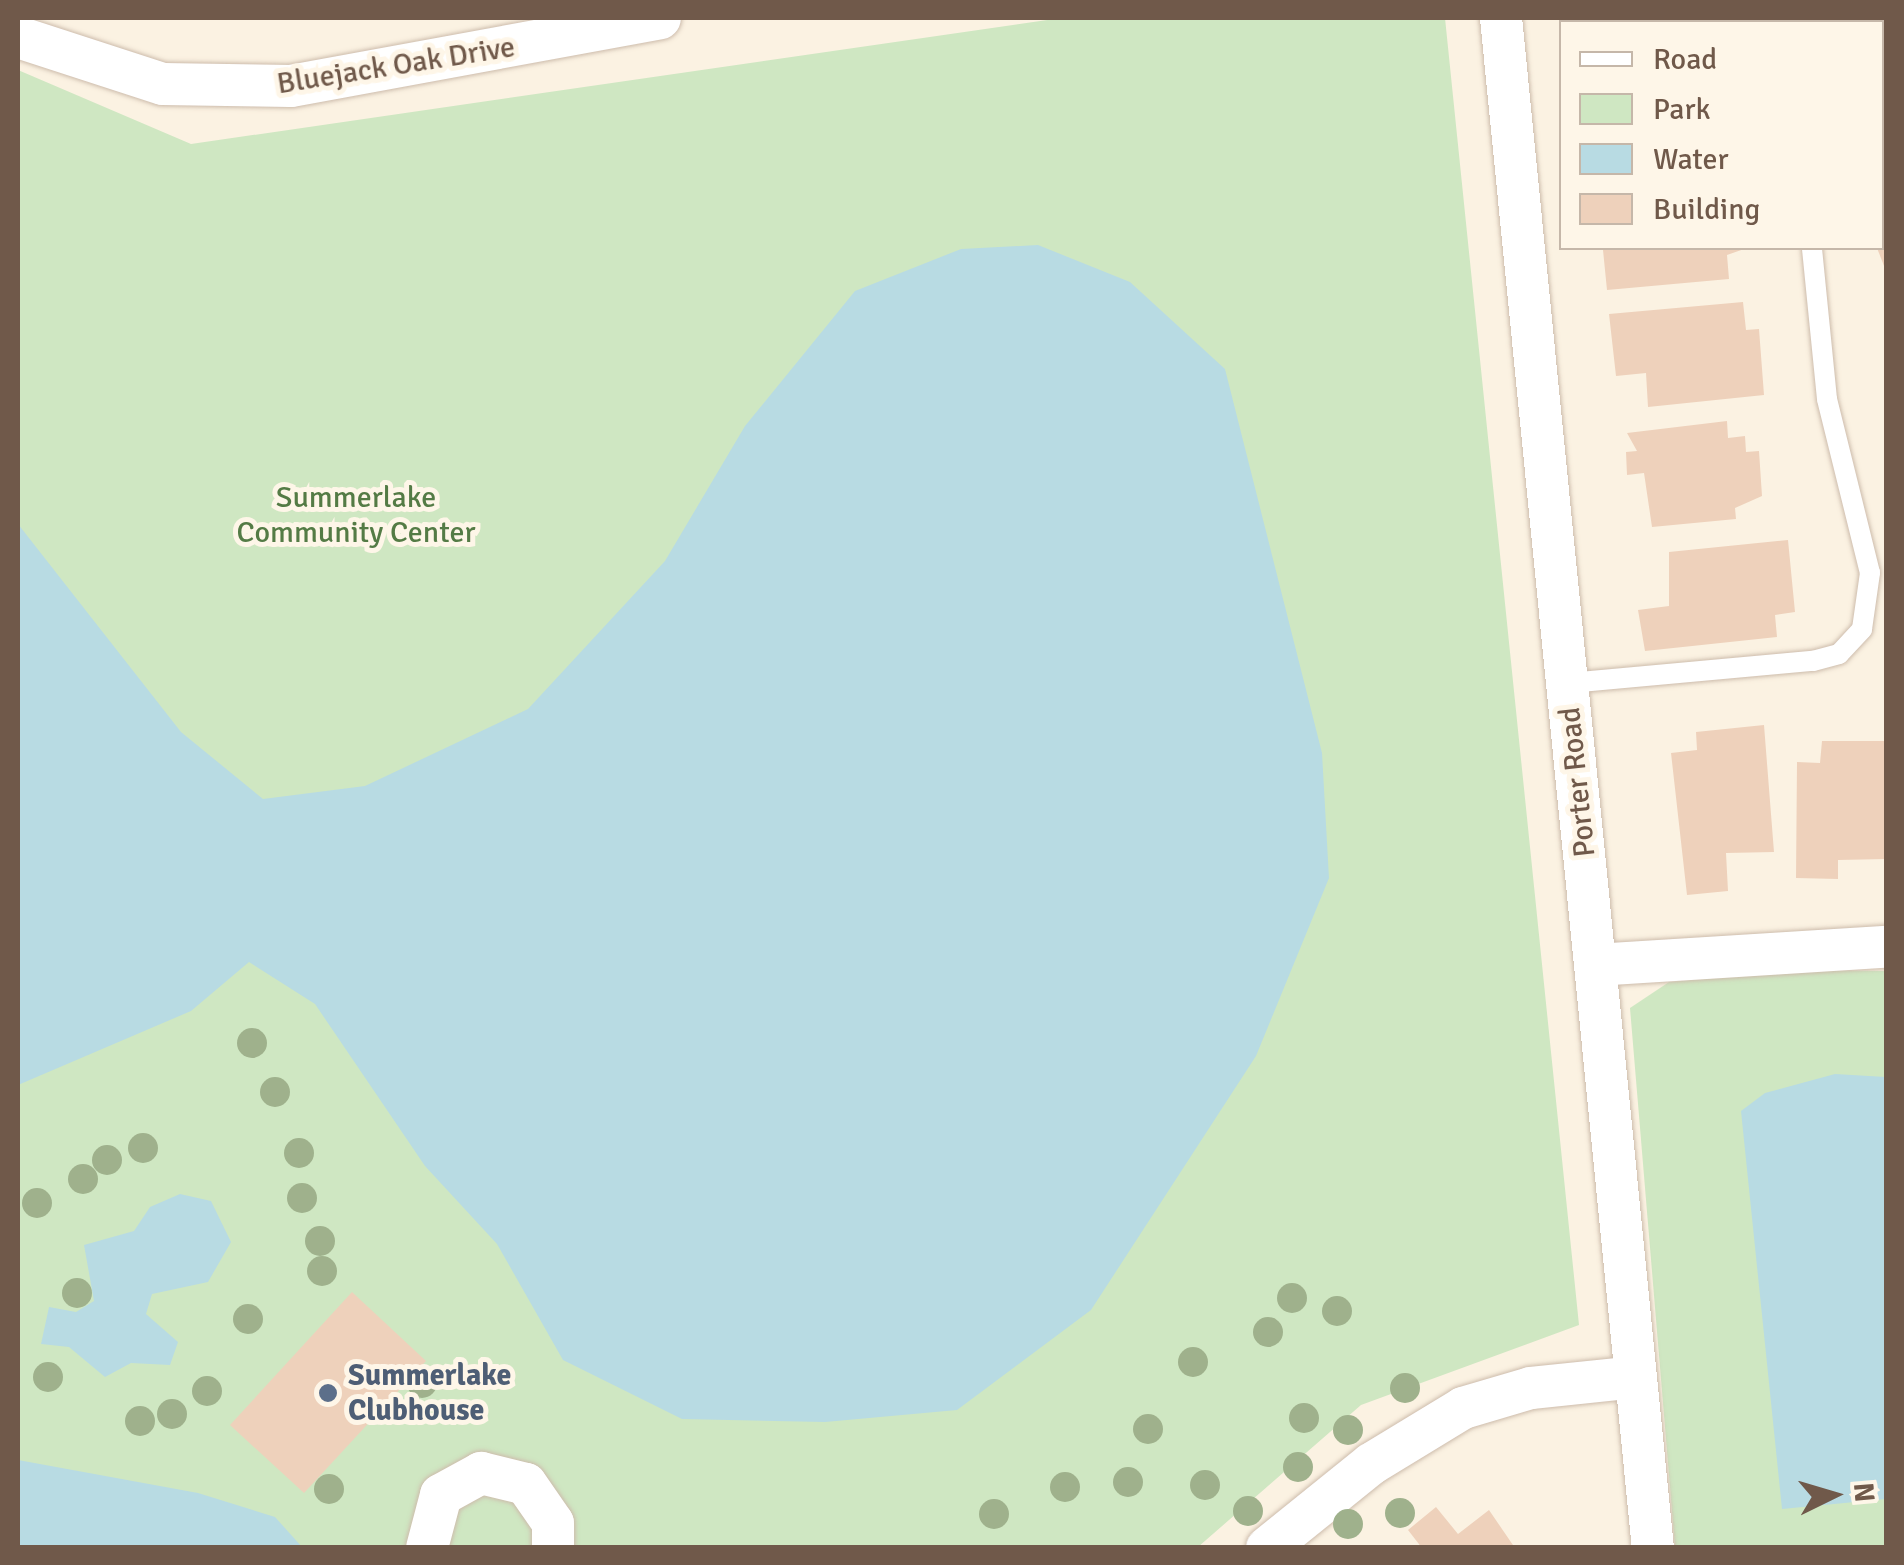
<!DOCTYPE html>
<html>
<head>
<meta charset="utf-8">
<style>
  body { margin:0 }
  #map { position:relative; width:1904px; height:1565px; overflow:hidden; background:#fbf2e2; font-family:Signika,sans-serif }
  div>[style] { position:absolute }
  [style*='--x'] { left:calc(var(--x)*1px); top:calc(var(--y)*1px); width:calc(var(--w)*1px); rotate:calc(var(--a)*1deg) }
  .green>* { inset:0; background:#cfe7c2 }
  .water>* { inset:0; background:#b8dbe3 }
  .building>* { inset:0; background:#eed1bb }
  .roads { filter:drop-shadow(0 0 2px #cdbcac) drop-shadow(0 0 2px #cdbcac) }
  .service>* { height:20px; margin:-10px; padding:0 10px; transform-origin:10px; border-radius:10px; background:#fff }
  .minor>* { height:42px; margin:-21px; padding:0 21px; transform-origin:21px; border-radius:21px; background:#fff }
  .trees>* { width:30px; height:30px; margin:-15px; border-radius:50%; background:#9fb18c }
  .dots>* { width:28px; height:28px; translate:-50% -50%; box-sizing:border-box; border:5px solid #fef6e8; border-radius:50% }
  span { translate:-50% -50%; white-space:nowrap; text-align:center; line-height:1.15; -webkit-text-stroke:10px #fef6e8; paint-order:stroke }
  .street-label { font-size:30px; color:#70594a }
  .park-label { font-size:30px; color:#547b45 }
  .service-label { font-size:30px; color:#4e5e75; font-weight:700 }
  .left { translate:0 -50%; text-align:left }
  .frame { position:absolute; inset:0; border:20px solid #70594a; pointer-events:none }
  .legend { position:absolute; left:1559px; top:20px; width:325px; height:230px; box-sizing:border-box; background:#fef6e8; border:2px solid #c5b7a9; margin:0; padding:12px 18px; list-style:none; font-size:30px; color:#70594a }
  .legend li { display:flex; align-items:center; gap:20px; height:50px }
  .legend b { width:50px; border:2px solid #c5b7a9 }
  .north { position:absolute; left:1784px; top:1445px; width:100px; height:100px; -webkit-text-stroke:8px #fef6e8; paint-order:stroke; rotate:85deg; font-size:28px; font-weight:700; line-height:40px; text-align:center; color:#70594a }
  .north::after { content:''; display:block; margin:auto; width:35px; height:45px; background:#70594a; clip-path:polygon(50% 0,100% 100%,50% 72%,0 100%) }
</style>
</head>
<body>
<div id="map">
  <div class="green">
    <div style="clip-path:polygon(1061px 18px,1445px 18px,1579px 1325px,1361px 1405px,1198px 1547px,18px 1547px,18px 70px,191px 144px)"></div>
    <div style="clip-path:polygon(1813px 970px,1886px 971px,1886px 1547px,1675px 1547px,1630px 1008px,1669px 982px)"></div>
  </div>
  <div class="water">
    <div style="clip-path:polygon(1038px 245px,1130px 282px,1225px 369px,1322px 753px,1329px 878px,1256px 1056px,1091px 1310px,957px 1410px,825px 1422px,682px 1419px,563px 1360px,497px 1244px,425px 1166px,315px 1004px,249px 962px,191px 1011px,18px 1085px,18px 524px,181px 732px,263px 799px,365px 786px,528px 709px,665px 561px,745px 426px,855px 291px,961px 249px)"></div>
    <div style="clip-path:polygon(1835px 1074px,1886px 1077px,1886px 1499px,1782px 1509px,1741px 1111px,1765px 1093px)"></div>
    <div style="clip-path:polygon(180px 1194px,211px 1201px,231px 1242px,208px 1282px,152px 1294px,146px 1314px,178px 1342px,170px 1365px,131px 1363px,105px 1377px,69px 1347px,41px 1344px,49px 1307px,76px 1312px,94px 1301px,84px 1245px,134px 1231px,150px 1207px)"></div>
    <div style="clip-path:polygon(18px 1460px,198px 1493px,275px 1517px,302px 1547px,18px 1547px)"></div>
  </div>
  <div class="building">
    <div style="clip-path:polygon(1575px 18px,1711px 18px,1711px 22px,1576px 22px)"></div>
    <div style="clip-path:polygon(1879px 18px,1886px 18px,1886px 40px,1882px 40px)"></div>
    <div style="clip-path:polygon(1886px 60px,1886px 156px,1883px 156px,1882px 61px)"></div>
    <div style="clip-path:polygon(1886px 212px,1886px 271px,1877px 248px)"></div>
    <div style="clip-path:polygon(1747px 248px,1727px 255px,1729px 279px,1607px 290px,1603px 250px)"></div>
    <div style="clip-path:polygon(1743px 302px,1746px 330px,1759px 329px,1764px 395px,1648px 407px,1646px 373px,1616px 376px,1609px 314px)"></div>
    <div style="clip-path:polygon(1727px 421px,1728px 438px,1745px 436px,1746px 452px,1759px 451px,1762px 496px,1735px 508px,1736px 519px,1652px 527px,1644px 473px,1627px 475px,1626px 452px,1637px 451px,1627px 433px)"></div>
    <div style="clip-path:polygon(1788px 540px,1795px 612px,1775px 615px,1777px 637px,1645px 651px,1638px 610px,1669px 606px,1669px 552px)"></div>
    <div style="clip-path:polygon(1764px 725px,1774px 852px,1726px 853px,1728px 891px,1687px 895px,1671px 753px,1697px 750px,1696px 732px)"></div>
    <div style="clip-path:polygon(1822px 741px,1886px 741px,1886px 859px,1838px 860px,1838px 879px,1796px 878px,1797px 762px,1820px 763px)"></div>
    <div style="clip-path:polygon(352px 1292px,426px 1361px,304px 1493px,230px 1425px)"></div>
    <div style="clip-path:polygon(1436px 1507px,1458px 1534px,1489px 1510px,1515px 1548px,1422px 1548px,1408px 1530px)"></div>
  </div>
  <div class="roads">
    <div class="service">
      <div style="--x:1789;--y:18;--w:4;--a:90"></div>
      <div style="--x:1569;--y:683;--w:245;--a:-5.2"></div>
      <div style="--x:1813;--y:661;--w:27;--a:-15"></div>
      <div style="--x:1839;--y:654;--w:34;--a:-47"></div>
      <div style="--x:1862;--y:629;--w:57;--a:-81.9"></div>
      <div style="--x:1870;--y:573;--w:179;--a:-103.9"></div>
      <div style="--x:1827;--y:399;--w:152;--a:-95.7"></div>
    </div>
    <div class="minor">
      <div style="--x:1501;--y:18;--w:1538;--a:84.33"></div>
      <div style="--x:18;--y:37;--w:152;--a:18"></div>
      <div style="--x:163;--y:84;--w:128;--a:0.9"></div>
      <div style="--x:291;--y:86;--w:375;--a:-10.4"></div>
      <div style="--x:1596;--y:965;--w:291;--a:-3.6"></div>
      <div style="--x:427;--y:1548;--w:55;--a:-75.2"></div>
      <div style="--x:441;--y:1495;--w:46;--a:-28.8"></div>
      <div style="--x:481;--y:1473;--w:46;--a:13.7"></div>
      <div style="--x:526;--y:1484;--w:47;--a:55.3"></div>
      <div style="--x:553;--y:1523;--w:25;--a:90"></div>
      <div style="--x:1267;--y:1548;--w:134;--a:-38.9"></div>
      <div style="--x:1371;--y:1464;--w:108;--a:-31.3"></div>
      <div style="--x:1463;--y:1408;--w:71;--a:-16.4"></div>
      <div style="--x:1531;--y:1388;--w:105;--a:-6"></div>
    </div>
  </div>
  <div class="trees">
    <div style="left:252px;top:1043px"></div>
    <div style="left:275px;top:1092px"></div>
    <div style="left:143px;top:1148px"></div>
    <div style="left:299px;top:1153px"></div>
    <div style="left:107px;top:1160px"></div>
    <div style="left:83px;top:1179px"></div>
    <div style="left:302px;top:1198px"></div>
    <div style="left:37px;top:1203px"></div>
    <div style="left:320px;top:1241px"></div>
    <div style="left:322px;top:1271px"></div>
    <div style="left:77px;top:1293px"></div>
    <div style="left:1292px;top:1298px"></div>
    <div style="left:1337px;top:1311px"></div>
    <div style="left:248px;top:1319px"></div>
    <div style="left:1268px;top:1332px"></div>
    <div style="left:1193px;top:1362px"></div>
    <div style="left:48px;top:1377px"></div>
    <div style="left:422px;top:1383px"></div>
    <div style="left:1405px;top:1388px"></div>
    <div style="left:207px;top:1391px"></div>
    <div style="left:172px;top:1414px"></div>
    <div style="left:1304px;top:1418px"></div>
    <div style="left:140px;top:1421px"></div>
    <div style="left:1148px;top:1429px"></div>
    <div style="left:1348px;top:1430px"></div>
    <div style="left:1298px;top:1467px"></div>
    <div style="left:1128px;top:1482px"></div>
    <div style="left:1205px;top:1485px"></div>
    <div style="left:1065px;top:1487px"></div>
    <div style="left:329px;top:1489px"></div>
    <div style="left:1248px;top:1511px"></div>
    <div style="left:1400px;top:1513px"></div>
    <div style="left:994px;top:1514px"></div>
    <div style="left:1348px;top:1524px"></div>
  </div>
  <div class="dots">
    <div style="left:328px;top:1393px;background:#5c6f8a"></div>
  </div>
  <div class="street-label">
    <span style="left:396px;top:66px;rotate:-9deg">Bluejack Oak Drive</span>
    <span style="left:1578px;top:782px;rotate:-96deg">Porter Road</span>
  </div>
  <div class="park-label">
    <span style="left:356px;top:515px">Summerlake<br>Community Center</span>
  </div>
  <div class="service-label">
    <span class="left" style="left:348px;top:1393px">Summerlake<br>Clubhouse</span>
  </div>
  <div class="frame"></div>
  <ul class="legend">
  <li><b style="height:12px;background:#fff"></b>Road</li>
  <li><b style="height:28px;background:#cfe7c2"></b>Park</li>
  <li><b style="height:28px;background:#b8dbe3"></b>Water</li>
  <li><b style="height:28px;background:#eed1bb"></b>Building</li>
  </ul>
  <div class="north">N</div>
</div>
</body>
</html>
